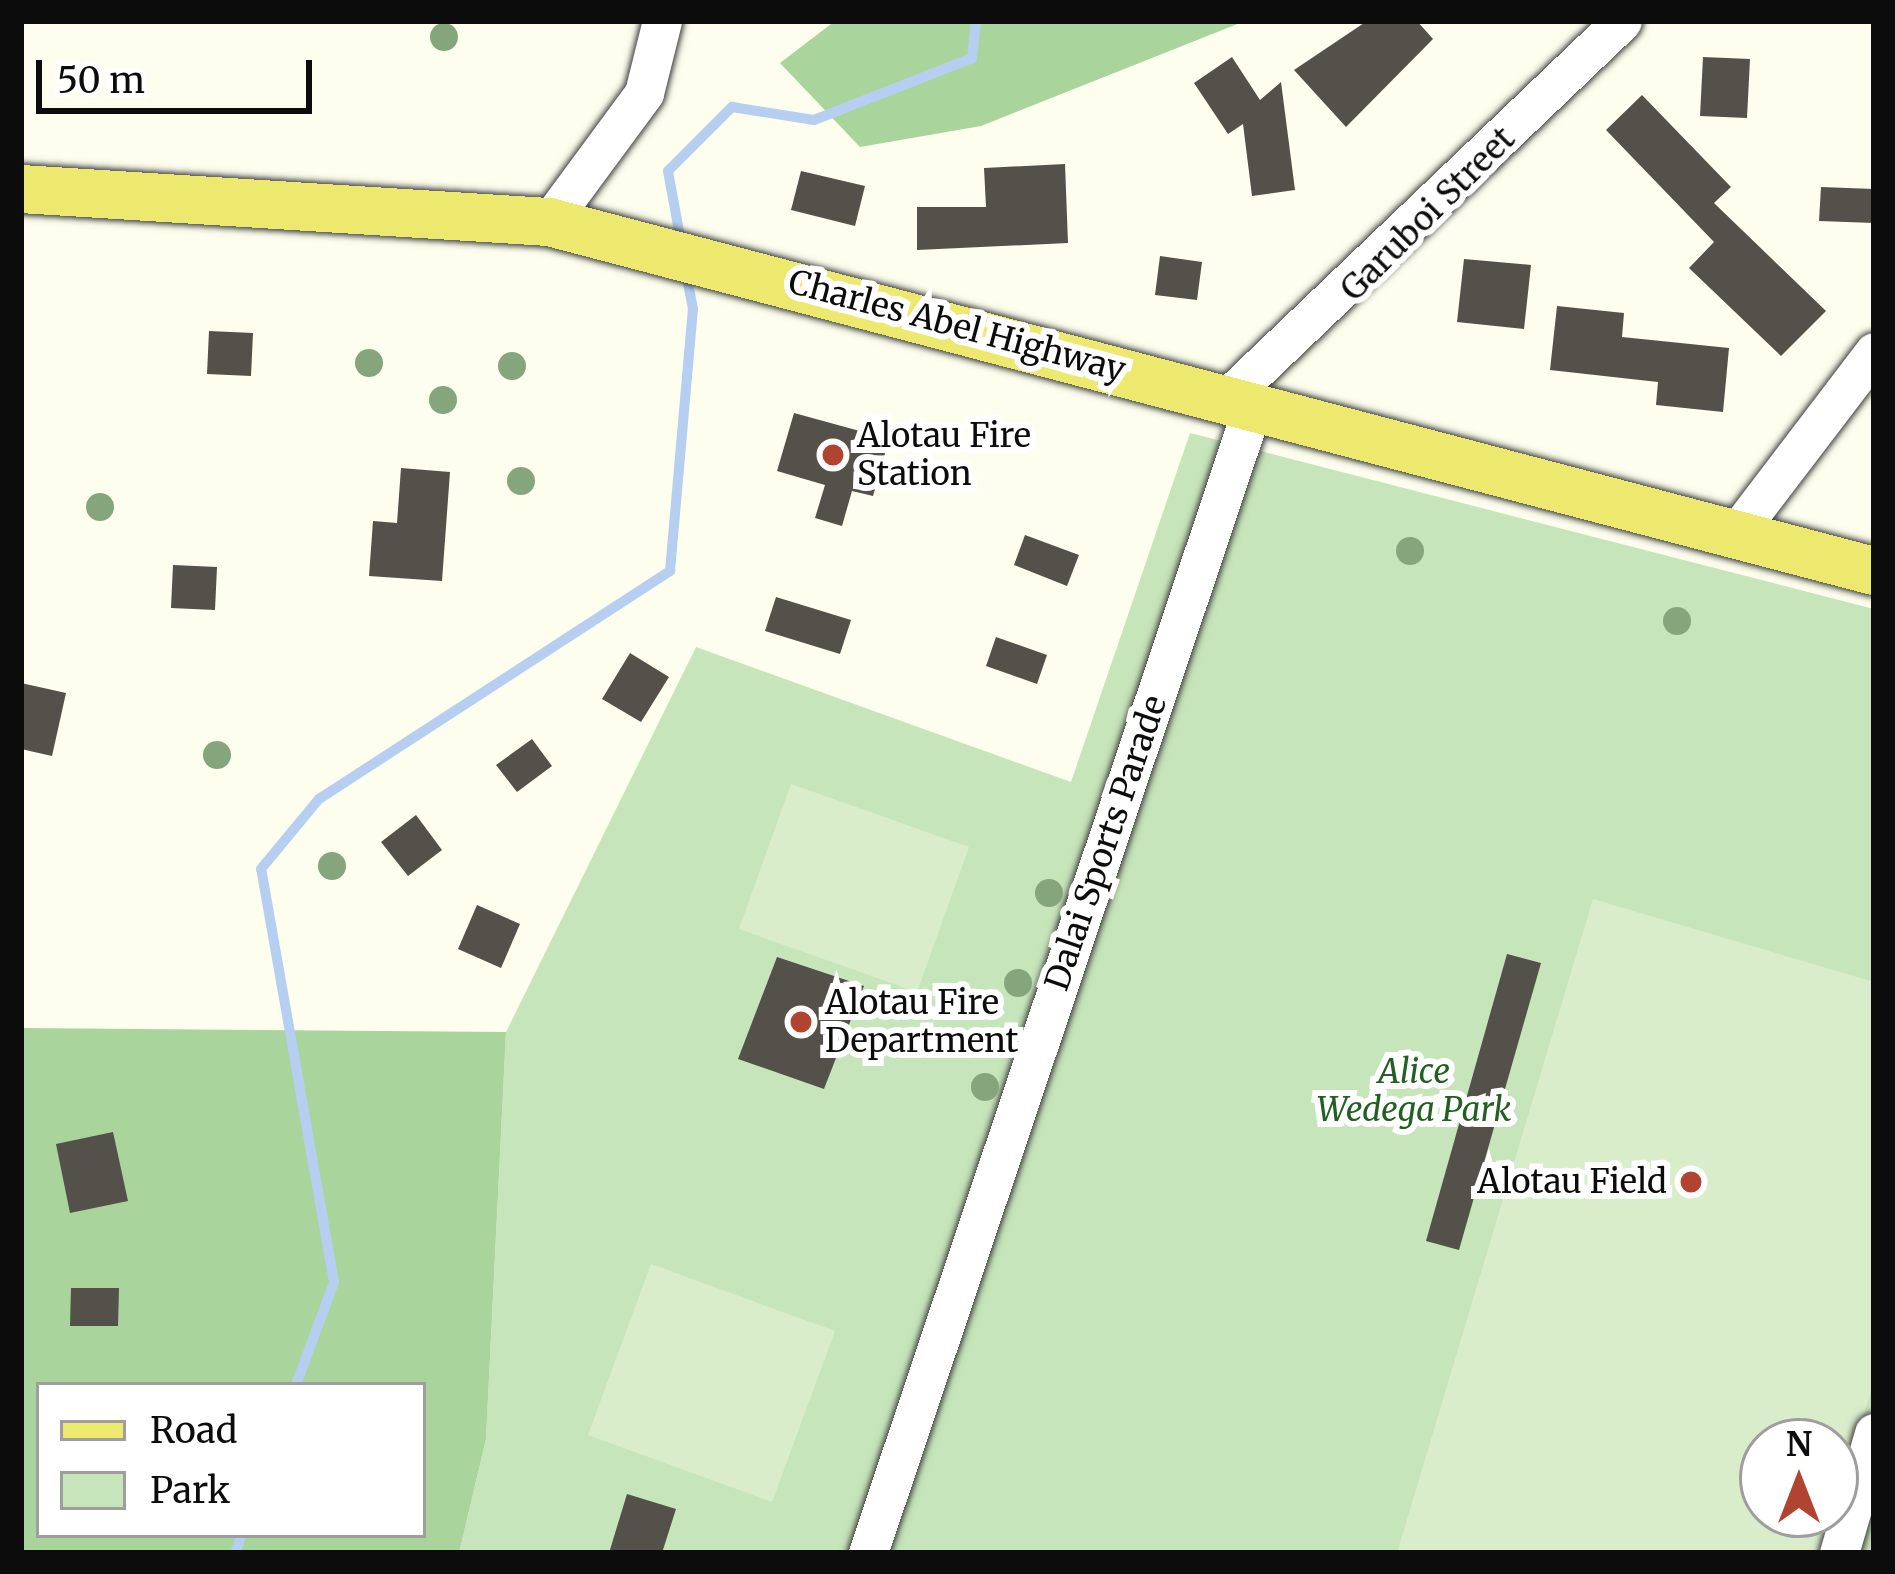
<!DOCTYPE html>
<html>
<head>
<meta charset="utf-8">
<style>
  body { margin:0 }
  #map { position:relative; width:1895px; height:1574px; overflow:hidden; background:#fdfeed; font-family:Merriweather,serif }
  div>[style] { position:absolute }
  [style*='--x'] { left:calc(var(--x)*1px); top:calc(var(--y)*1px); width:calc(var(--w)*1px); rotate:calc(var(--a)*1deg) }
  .green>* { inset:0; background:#c7e5ba }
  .forest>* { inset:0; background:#a9d49b }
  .pitch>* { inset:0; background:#daedcb }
  .stream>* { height:10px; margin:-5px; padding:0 5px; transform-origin:5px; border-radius:5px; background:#b6cff1 }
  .building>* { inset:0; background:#54504a }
  .roads { filter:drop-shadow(0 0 3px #3f3f3f) drop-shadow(0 0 3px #3f3f3f) }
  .minor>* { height:39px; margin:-19.5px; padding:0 19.5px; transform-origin:19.5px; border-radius:19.5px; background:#fff }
  .major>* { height:48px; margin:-24px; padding:0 24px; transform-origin:24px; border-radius:24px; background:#ede86e }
  .trees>* { width:28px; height:28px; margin:-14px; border-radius:50%; background:#85a67d }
  .dots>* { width:33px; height:33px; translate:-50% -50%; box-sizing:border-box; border:6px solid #fff; border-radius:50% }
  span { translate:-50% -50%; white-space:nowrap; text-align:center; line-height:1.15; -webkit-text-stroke:12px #fff; paint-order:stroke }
  .street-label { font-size:33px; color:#0c0c0c }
  .poi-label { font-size:33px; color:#0c0c0c }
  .left { translate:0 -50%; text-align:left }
  .right { translate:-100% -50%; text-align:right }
  .park-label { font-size:33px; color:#235e22; font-style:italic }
  .frame { position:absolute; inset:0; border:24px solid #0c0c0c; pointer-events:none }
  .legend { position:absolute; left:36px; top:1382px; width:390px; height:156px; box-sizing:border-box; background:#fff; border:3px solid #9e9e9e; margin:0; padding:15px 21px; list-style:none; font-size:36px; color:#0c0c0c }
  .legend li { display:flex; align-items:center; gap:24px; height:60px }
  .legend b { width:60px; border:3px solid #9e9e9e }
  .north { position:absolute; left:1739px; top:1418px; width:120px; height:120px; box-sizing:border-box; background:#fff; border:3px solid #9e9e9e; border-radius:50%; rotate:0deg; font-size:33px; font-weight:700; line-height:48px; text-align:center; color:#0c0c0c }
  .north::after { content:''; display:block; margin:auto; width:42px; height:54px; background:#b14430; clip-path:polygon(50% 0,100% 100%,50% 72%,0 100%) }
  .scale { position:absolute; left:36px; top:60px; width:276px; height:54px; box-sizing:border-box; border:6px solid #0c0c0c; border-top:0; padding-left:15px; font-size:36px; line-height:42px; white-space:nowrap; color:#0c0c0c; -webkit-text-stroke:9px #fff; paint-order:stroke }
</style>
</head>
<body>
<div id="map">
  <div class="green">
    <div style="clip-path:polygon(evenodd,1190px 433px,1874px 609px,1874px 1553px,459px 1553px,486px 1439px,506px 1032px,696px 647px,1071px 782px,1190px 433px,1763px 1442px,1835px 1442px,1835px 1514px,1763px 1514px,1763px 1442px)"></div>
  </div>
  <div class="forest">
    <div style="clip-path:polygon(835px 21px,1245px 21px,981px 126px,860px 147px,780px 63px)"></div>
    <div style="clip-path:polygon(evenodd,21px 1028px,506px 1032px,486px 1439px,459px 1553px,21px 1553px,21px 1028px,39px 1385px,423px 1385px,423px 1535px,39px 1535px,39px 1385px)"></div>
  </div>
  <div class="pitch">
    <div style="clip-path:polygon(791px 784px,969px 847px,917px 992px,739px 929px)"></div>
    <div style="clip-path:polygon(1593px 899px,1874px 982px,1874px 1381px,1835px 1511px,1835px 1442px,1763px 1442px,1763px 1514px,1834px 1514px,1822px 1553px,1397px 1553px)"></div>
    <div style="clip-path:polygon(651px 1264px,835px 1331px,772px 1502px,588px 1435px)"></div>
  </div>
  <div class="stream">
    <div style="--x:681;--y:242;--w:72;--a:-100.4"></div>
    <div style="--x:668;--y:171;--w:91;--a:-45"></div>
    <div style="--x:732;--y:107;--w:83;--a:9"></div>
    <div style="--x:814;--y:120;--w:170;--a:-21.4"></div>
    <div style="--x:972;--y:58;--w:37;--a:-84"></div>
    <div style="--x:296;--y:1385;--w:110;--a:-69.7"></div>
    <div style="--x:334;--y:1282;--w:419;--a:-100"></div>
    <div style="--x:261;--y:869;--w:91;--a:-50.4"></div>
    <div style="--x:319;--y:799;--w:419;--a:-33"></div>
    <div style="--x:670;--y:571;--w:263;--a:-85"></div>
    <div style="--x:693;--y:309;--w:38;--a:-101"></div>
    <div style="--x:235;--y:1553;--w:19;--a:-69"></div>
  </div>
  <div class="building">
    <div style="clip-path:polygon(1367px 21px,1417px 21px,1433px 39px,1346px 127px,1294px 70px)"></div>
    <div style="clip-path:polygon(1232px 57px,1260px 100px,1281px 82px,1295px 190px,1252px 196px,1243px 124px,1228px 134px,1194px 83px)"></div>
    <div style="clip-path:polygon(1703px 57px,1750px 59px,1747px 118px,1700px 116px)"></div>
    <div style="clip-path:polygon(1642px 95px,1731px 187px,1714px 203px,1826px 311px,1781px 356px,1689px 268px,1714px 242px,1606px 130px)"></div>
    <div style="clip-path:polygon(1065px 164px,1068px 243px,917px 250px,917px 207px,986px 207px,984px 168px)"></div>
    <div style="clip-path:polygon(801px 171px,865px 186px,855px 226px,791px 210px)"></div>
    <div style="clip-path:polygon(1821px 187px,1874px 189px,1874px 223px,1819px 221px)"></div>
    <div style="clip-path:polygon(1160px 256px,1202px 262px,1197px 300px,1155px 295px)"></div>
    <div style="clip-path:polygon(1464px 259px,1531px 265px,1524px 329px,1457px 322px)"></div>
    <div style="clip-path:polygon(1557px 306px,1624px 313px,1622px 337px,1729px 348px,1723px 412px,1656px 405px,1658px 382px,1550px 370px)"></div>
    <div style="clip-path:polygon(209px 331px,253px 333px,251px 376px,207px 374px)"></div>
    <div style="clip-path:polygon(794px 413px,889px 439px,873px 496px,852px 491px,842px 526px,815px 518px,825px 485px,777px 471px)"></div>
    <div style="clip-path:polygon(401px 468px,450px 472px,442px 581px,369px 576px,373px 521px,397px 523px)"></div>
    <div style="clip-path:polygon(1025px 535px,1079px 555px,1067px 586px,1014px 565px)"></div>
    <div style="clip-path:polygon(173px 565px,217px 567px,215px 610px,171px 608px)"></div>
    <div style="clip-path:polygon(776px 597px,851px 620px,840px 654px,765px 631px)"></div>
    <div style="clip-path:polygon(996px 637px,1047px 655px,1037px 684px,986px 666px)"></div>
    <div style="clip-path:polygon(630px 653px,669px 677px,641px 722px,602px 699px)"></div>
    <div style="clip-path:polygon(21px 683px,66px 693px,52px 756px,21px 749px)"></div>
    <div style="clip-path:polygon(532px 739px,552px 766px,517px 792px,496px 765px)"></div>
    <div style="clip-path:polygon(416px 815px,442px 850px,408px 876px,381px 842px)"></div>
    <div style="clip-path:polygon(477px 905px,520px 924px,501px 968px,458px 949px)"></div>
    <div style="clip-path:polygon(1507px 954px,1541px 963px,1459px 1250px,1426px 1241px)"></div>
    <div style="clip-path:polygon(777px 957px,864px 986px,824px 1089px,738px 1059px)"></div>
    <div style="clip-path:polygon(113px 1132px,128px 1201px,70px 1213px,56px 1144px)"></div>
    <div style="clip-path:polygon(71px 1288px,119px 1288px,118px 1326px,70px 1326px)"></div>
    <div style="clip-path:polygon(627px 1494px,676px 1509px,662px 1553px,609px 1553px)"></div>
  </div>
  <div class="roads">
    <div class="minor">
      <div style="--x:549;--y:222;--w:160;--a:-53.6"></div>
      <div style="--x:644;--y:93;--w:74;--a:-76"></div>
      <div style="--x:1226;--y:399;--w:547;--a:-43.67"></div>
      <div style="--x:1737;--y:532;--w:226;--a:-52.7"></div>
      <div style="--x:868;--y:1553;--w:1210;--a:-71.45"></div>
      <div style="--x:1839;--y:1553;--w:125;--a:-73.7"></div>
    </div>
    <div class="major">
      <div style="--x:21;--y:189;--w:529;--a:3.58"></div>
      <div style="--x:549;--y:222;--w:1370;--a:14.76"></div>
    </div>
  </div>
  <div class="trees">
    <div style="left:444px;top:37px"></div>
    <div style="left:369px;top:363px"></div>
    <div style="left:512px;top:366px"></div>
    <div style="left:443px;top:400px"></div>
    <div style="left:521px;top:481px"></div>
    <div style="left:100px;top:507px"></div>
    <div style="left:1410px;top:551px"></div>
    <div style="left:1677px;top:621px"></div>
    <div style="left:217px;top:755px"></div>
    <div style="left:332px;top:866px"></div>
    <div style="left:1049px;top:893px"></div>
    <div style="left:1018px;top:983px"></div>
    <div style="left:985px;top:1087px"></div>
  </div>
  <div class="dots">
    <div style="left:833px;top:455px;background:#b14430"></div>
    <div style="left:801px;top:1022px;background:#b14430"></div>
    <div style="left:1691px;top:1182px;background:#b14430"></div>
  </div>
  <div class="street-label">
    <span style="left:1428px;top:214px;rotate:-45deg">Garuboi Street</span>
    <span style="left:957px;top:326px;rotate:15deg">Charles Abel Highway</span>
    <span style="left:1106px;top:843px;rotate:-71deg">Dalai Sports Parade</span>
  </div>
  <div class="poi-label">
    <span class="left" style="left:857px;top:455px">Alotau Fire<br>Station</span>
    <span class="left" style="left:825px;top:1022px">Alotau Fire<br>Department</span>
    <span class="right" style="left:1667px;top:1182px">Alotau Field</span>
  </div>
  <div class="park-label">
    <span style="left:1414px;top:1091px">Alice<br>Wedega Park</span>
  </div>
  <div class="frame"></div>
  <ul class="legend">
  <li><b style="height:15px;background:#ede86e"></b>Road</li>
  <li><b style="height:33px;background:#c7e5ba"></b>Park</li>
  </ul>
  <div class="north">N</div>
  <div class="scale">50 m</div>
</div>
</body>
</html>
